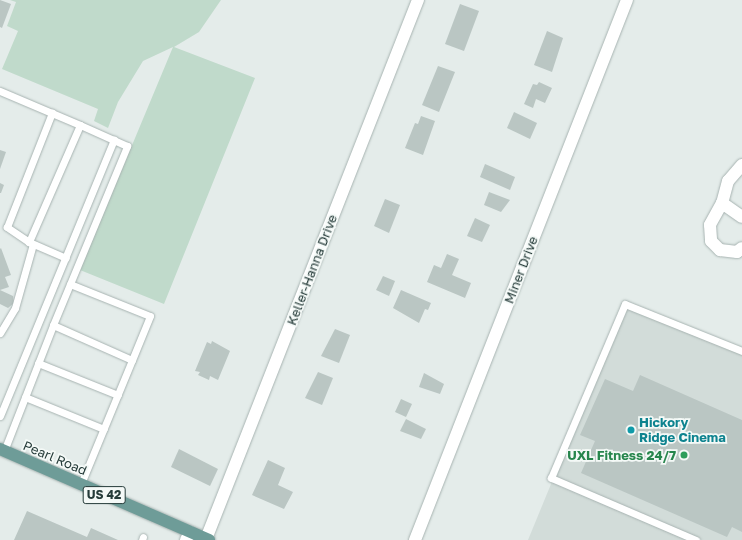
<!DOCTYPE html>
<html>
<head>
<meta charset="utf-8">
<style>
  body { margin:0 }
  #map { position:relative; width:742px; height:540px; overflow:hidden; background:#e4ecea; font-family:"Golos Text",sans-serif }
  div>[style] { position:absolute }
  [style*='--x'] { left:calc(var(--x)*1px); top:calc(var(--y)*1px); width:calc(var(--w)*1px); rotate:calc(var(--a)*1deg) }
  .built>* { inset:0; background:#d2dcd9 }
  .green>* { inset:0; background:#c0dacb }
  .building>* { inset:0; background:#bac6c3 }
  .roads { filter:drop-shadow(0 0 1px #a7b3b1) drop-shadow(0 0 1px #a7b3b1) }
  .lane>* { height:7px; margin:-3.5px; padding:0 3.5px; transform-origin:3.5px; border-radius:3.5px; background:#fff }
  .street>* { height:12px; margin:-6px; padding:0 6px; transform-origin:6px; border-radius:6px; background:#fff }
  .primary>* { height:12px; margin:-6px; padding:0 6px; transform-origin:6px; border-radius:6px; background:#6e9c98 }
  .dots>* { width:11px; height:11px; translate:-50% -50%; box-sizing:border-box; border:2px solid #f4f9f7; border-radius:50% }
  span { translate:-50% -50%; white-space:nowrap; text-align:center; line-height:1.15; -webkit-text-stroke:3.5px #f4f9f7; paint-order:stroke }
  .shield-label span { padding:1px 3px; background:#f4f9f7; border:1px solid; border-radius:3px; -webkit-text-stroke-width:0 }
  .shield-label { font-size:12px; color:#253b39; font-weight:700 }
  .street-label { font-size:13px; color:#253b39 }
  .culture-label { font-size:13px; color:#0d838f; font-weight:700 }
  .left { translate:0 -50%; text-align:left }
  .leisure-label { font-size:13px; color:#27864d; font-weight:700 }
  .right { translate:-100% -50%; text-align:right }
</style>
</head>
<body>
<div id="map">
  <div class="built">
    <div style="clip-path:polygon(625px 304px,742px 350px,742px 540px,528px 540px)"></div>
  </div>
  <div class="green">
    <div style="clip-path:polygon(10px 0,221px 0,199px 32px,174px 47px,255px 78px,164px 304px,80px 270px,173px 47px,143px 61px,118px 102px,108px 128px,94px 121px,98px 109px,2px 69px,18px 31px,7px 26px,16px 2px)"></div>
  </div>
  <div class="building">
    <div style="clip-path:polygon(0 0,11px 4px,2px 28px,0 27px)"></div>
    <div style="clip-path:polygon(460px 4px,479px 11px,464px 51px,445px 44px)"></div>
    <div style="clip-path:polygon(547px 31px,563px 38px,552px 72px,534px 65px)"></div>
    <div style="clip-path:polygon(438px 66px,455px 72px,439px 112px,422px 105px)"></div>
    <div style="clip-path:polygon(539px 82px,552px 88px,545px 103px,536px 99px,533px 108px,524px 104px,533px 84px,537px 85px)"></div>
    <div style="clip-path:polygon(514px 112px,537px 123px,530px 139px,507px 128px)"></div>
    <div style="clip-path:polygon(421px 116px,435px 121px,423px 155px,405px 148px,415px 123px,418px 124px)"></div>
    <div style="clip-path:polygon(0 150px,6px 152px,0 169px)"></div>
    <div style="clip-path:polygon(485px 164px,515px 177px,510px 190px,480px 177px)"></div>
    <div style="clip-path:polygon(0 183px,4px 185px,1px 193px,0 193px)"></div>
    <div style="clip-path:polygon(489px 192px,510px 200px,501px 212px,484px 205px)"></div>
    <div style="clip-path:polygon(385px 199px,400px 205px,389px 233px,374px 226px)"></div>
    <div style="clip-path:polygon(475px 218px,490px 225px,482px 242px,467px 236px)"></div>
    <div style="clip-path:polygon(1px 248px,11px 275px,5px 277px,9px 287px,0 290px,13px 296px,14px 303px,8px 308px,0 304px,0 249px)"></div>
    <div style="clip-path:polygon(447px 254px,459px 259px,452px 275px,471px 283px,465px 298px,427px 282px,434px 265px,441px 268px)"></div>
    <div style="clip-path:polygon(383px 276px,395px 281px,389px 296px,376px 290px)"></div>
    <div style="clip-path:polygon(401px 290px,431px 303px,428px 310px,425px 309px,419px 323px,393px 308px)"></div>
    <div style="clip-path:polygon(335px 329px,350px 335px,339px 363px,321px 356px)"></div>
    <div style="clip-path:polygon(212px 341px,230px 351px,218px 380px,210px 376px,209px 380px,198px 375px,200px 372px,195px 371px,207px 342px,211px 344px)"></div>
    <div style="clip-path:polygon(318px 372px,333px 378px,322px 405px,305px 398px)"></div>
    <div style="clip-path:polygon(424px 373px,444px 384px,440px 394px,419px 387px)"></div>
    <div style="clip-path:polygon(640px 375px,742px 420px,742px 532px,732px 527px,727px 537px,581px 473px,595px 441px,580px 435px,605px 379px,633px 391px)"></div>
    <div style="clip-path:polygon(401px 399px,412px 404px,406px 417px,395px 412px)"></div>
    <div style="clip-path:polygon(406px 419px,426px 429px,421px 439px,400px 431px)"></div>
    <div style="clip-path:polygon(179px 449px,218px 469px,210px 486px,171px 467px)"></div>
    <div style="clip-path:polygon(268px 460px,285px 468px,278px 485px,293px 492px,284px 509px,252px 495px)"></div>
    <div style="clip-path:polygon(27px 511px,87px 537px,91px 528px,118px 540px,14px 540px)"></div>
  </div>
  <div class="roads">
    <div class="lane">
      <div style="--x:0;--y:91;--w:87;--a:23"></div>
      <div style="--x:29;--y:242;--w:27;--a:-146"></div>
      <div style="--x:7;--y:227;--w:123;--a:-68.5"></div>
      <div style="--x:70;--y:284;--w:86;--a:21.8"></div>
      <div style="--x:150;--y:316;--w:48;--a:112.2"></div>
      <div style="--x:53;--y:325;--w:86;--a:23.9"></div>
      <div style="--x:132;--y:360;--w:134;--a:112.4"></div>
      <div style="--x:0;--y:333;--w:29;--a:-59"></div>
      <div style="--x:15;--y:308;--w:66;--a:-74.3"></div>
      <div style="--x:38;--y:363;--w:86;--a:21.8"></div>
      <div style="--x:25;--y:397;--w:85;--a:22.1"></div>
      <div style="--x:0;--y:416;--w:299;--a:-67.6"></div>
      <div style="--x:4;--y:451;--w:135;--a:-68.7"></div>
      <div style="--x:53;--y:325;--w:194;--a:-67.5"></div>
      <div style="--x:127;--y:146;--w:51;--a:-155.9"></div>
      <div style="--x:80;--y:125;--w:128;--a:113.6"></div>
      <div style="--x:29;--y:242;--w:40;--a:23.4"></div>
      <div style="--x:142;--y:540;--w:3;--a:-72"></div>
      <div style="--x:696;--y:540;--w:158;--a:-156.8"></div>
      <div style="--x:551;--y:478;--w:189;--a:-67"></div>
      <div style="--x:625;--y:304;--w:126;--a:21.9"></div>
    </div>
    <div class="street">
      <div style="--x:742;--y:165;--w:21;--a:131"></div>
      <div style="--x:728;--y:181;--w:23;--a:105"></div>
      <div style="--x:722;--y:203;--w:25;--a:119"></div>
      <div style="--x:710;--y:225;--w:16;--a:86"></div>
      <div style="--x:711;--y:241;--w:13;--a:45"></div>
      <div style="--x:720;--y:250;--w:17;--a:7"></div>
      <div style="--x:737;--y:252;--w:6;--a:-39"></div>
      <div style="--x:722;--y:203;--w:24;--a:35"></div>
      <div style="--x:206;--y:539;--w:579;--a:-68.53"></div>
      <div style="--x:186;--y:540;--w:9;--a:-63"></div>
      <div style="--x:415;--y:540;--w:580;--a:-68.57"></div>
    </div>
    <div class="primary">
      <div style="--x:0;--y:449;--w:228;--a:23.5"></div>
    </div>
  </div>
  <div class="dots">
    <div style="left:631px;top:430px;background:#0f9aa8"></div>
    <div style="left:684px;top:455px;background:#2e9e5b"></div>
  </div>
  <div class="shield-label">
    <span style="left:104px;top:495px">US 42</span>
  </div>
  <div class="street-label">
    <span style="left:312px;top:270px;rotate:-69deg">Keller-Hanna Drive</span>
    <span style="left:521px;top:270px;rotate:-69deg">Miner Drive</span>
    <span style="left:55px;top:458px;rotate:23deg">Pearl Road</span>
  </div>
  <div class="culture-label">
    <span class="left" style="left:639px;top:430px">Hickory<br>Ridge Cinema</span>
  </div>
  <div class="leisure-label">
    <span class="right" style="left:676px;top:455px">UXL Fitness 24/7</span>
  </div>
</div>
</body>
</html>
